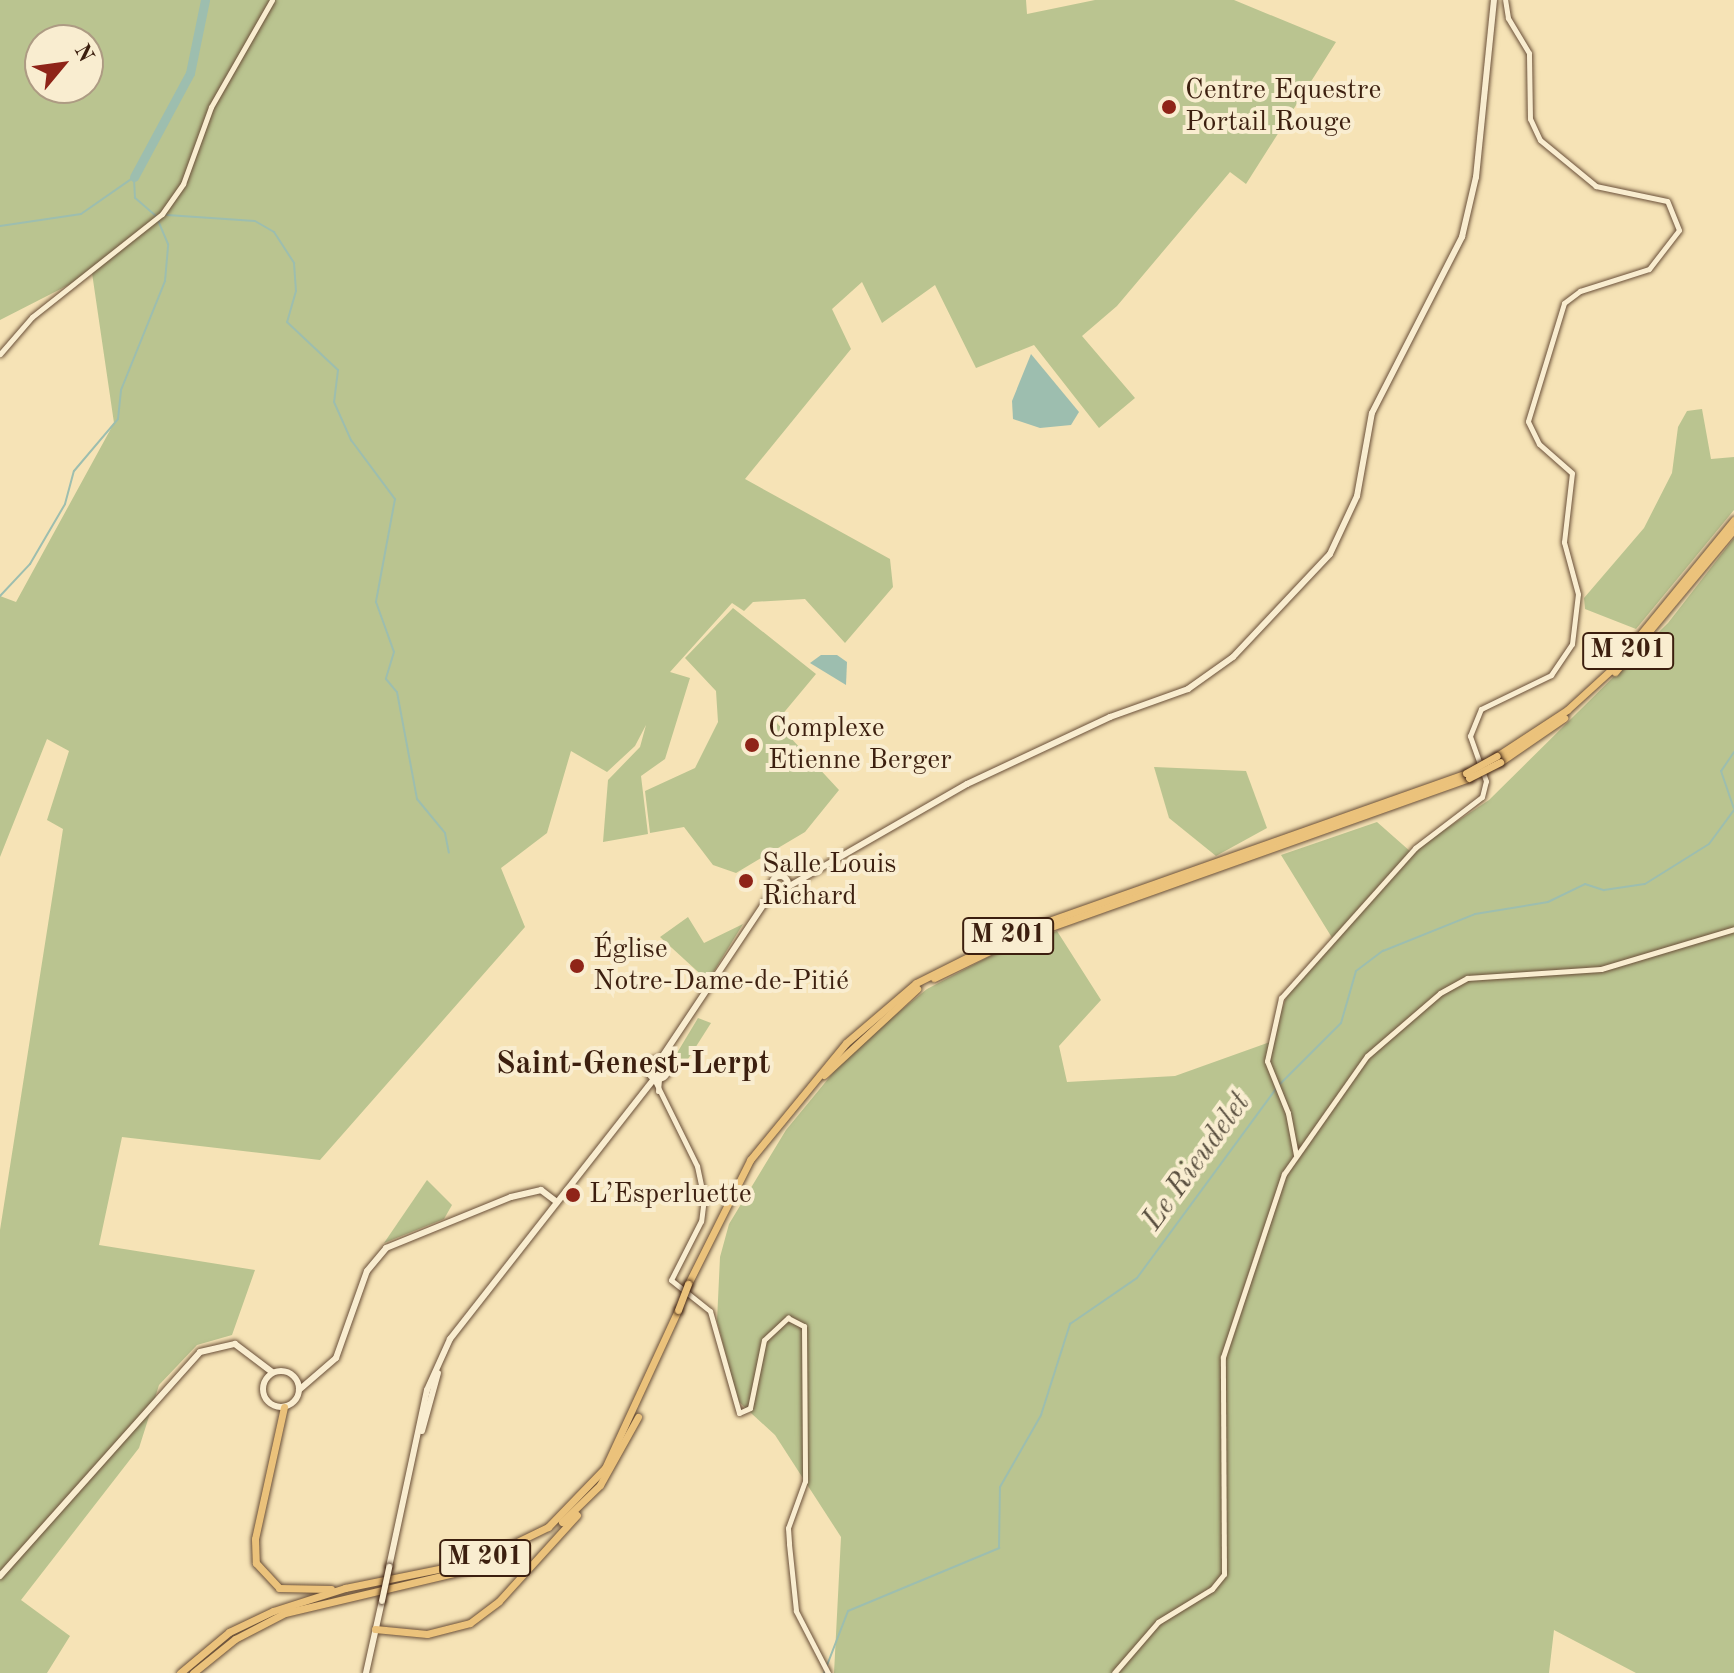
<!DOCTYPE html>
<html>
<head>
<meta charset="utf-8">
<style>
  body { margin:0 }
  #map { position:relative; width:1734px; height:1673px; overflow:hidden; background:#f6e3b6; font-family:"Old Standard TT",serif }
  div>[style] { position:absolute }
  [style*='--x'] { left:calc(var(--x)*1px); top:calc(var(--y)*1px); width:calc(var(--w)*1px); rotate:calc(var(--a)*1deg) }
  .green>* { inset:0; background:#bac490 }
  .water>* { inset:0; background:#9dbeaf }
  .stream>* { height:2px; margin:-1px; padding:0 1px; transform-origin:1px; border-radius:1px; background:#9dbeaf }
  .river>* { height:9px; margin:-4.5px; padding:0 4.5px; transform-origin:4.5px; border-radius:4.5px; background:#9dbeaf }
  .roads { filter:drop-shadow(0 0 2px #6a5039) drop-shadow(0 0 2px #6a5039) }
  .tertiary>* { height:5px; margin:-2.5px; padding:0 2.5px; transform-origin:2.5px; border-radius:2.5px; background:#f9edd0 }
  .secondary>* { height:6px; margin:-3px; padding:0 3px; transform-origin:3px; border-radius:3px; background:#f9edd0 }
  .secondary>.ring { margin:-3px; padding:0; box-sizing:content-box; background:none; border:6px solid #f9edd0; border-radius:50% }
  .trunk>* { height:7px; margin:-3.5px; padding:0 3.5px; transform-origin:3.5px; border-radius:3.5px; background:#ebc27b }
  .bridges { filter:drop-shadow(0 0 2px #3c1f0f) drop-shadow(0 0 2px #3c1f0f) }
  .secondary-bridge>* { height:6px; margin:-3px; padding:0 3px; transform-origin:3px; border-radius:3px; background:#f9edd0 }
  .trunk-bridge>* { height:7px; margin:-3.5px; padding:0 3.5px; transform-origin:3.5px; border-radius:3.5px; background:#ebc27b }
  .dots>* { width:22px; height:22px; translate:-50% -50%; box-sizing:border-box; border:4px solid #f9edd0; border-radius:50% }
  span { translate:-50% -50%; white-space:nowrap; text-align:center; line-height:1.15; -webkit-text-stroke:8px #f9edd0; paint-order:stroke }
  .shield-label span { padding:2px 6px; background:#f9edd0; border:2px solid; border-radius:6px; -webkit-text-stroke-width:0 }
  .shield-label { font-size:26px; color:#3c1f0f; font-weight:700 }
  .poi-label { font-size:28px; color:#3c1f0f }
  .left { translate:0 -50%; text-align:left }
  .water-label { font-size:30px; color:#594f3f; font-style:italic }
  .quarter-label { font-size:32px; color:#3c1f0f; font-weight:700 }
  .north { position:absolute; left:24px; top:24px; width:80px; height:80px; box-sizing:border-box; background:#f9edd0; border:2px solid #ad9b83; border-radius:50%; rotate:61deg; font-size:22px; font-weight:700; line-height:32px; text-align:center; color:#3c1f0f }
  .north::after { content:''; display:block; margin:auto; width:28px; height:36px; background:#8f2418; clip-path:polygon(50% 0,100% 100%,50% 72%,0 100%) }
</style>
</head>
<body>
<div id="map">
  <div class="green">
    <div style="clip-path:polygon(evenodd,0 0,1026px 0,1027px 14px,1095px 0,1234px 0,1336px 42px,1246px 184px,1230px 172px,1117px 306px,1082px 336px,1135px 398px,1099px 428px,1034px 345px,976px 368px,935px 285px,882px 323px,862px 282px,832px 309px,851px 349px,745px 479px,890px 559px,893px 587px,845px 643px,805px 599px,753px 602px,744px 611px,732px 603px,670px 672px,690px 678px,665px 759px,641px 776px,648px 834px,603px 842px,608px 780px,640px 747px,646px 725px,635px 746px,607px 772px,571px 751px,547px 833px,501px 868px,525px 927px,320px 1160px,122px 1137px,99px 1245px,255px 1270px,232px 1335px,197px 1345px,159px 1385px,139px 1448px,21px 1600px,70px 1636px,47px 1673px,0 1673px,0 1230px,63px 829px,47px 820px,69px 751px,47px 739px,0 857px,0 596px,16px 602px,114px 423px,92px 273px,0 320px,0 0,40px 40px,88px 40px,88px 88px,40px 88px,40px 40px)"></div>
    <div style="clip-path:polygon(1702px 409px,1711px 459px,1734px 457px,1734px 510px,1636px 629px,1585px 609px,1584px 598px,1644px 528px,1672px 473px,1678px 427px,1687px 411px)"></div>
    <div style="clip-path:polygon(1734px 538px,1734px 1673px,1636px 1673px,1554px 1630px,1549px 1673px,834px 1673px,841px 1537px,775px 1435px,738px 1401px,717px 1321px,720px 1257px,729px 1224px,786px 1130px,851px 1051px,927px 989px,996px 953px,1057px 931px,1101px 1000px,1059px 1046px,1067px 1082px,1175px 1076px,1270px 1042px,1289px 990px,1334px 941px,1281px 855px,1377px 822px,1411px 852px,1489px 800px,1668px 623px)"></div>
    <div style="clip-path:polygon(733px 608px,816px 674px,776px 722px,839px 790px,805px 832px,736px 873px,713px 865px,684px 827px,650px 833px,645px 791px,695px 768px,718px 722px,716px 691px,685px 658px)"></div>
    <div style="clip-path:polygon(1154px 767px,1246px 771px,1267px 828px,1216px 856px,1169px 818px)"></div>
    <div style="clip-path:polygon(688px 917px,704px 943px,743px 924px,708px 981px,660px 937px)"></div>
    <div style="clip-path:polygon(698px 1018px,711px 1023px,683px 1067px,674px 1058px)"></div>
    <div style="clip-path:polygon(427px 1180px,452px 1205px,444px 1219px,384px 1243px)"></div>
  </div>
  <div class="water">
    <div style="clip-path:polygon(1031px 354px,1079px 412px,1071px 425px,1040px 428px,1013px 419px,1012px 401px)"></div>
    <div style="clip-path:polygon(821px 655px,837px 655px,847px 662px,846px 685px,810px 663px)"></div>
  </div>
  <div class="stream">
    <div style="--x:167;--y:215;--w:88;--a:3.9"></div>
    <div style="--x:255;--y:221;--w:22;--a:30"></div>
    <div style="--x:274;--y:232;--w:37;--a:57"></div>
    <div style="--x:294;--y:263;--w:28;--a:86"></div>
    <div style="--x:296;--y:291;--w:32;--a:106"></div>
    <div style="--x:287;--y:322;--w:70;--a:43.3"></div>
    <div style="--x:338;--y:370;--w:32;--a:97"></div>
    <div style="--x:334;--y:402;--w:42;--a:65.9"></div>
    <div style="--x:351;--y:440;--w:74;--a:53.3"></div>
    <div style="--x:395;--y:499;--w:105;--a:100.5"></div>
    <div style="--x:376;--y:602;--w:53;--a:70.2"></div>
    <div style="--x:394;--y:652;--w:28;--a:107"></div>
    <div style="--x:386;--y:679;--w:17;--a:50"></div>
    <div style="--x:397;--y:692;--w:109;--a:79.4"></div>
    <div style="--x:417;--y:799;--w:44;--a:50.5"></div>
    <div style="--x:445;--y:833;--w:20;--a:79"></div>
    <div style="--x:0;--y:226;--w:82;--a:-8.4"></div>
    <div style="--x:81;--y:214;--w:65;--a:-34.9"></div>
    <div style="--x:0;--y:596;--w:44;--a:-46.8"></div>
    <div style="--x:30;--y:564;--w:69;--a:-59.7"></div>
    <div style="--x:65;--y:504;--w:34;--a:-75"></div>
    <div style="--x:74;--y:471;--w:68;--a:-49.8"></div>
    <div style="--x:118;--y:419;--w:29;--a:-84"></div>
    <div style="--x:121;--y:390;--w:118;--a:-68"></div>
    <div style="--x:165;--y:281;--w:37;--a:-85"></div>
    <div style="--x:168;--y:244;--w:30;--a:-113"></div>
    <div style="--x:156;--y:216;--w:28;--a:-139"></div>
    <div style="--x:135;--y:198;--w:21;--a:-93"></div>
    <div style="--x:1734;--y:752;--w:23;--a:124"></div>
    <div style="--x:1721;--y:771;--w:39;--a:71"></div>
    <div style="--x:1280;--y:1084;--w:86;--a:-45"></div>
    <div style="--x:1341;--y:1023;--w:54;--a:-73.9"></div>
    <div style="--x:1356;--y:971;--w:34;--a:-37"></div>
    <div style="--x:1383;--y:951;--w:99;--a:-21.9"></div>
    <div style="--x:1475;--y:914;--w:74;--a:-9.3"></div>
    <div style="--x:1548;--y:902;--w:41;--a:-25.9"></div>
    <div style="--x:1585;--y:884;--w:20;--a:18"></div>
    <div style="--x:1604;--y:890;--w:41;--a:-8.3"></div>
    <div style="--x:1645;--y:884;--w:75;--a:-32"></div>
    <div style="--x:1709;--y:844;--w:42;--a:-53.7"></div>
    <div style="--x:824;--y:1673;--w:66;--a:-68.8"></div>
    <div style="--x:848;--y:1611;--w:164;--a:-22.6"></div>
    <div style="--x:999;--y:1548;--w:61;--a:-89.1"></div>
    <div style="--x:1000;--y:1487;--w:83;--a:-60.3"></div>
    <div style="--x:1041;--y:1415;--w:96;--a:-72.3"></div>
    <div style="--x:1070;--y:1324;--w:81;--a:-34.5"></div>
    <div style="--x:1137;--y:1278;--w:235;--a:-53.7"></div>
  </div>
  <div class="river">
    <div style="--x:134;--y:177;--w:118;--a:-61.7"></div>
    <div style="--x:190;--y:73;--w:75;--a:-78.4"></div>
  </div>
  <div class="roads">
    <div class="tertiary">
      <div style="--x:0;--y:354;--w:49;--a:-49.1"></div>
      <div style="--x:32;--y:317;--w:166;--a:-38.4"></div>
      <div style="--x:162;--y:214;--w:37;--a:-55"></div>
      <div style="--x:183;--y:184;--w:82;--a:-70"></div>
      <div style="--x:211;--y:107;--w:123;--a:-60.3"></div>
      <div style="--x:655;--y:1081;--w:95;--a:63.7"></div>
      <div style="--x:697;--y:1166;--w:33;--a:78"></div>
      <div style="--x:704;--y:1198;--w:23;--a:97"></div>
      <div style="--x:701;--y:1221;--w:66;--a:117"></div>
      <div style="--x:671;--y:1280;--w:50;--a:38.5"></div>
      <div style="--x:710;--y:1311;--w:106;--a:74.1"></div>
      <div style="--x:739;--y:1413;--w:12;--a:-24"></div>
      <div style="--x:750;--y:1408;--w:69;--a:-78.4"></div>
      <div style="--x:764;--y:1340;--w:33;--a:-43"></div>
      <div style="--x:788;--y:1318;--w:18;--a:27"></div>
      <div style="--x:804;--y:1326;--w:155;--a:89.6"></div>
      <div style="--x:805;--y:1481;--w:50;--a:109.9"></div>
      <div style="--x:788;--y:1528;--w:16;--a:86"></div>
      <div style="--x:789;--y:1544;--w:67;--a:84"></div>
      <div style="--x:796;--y:1611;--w:70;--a:62.7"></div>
      <div style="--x:658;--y:1091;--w:12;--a:-85"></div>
      <div style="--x:1296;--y:1155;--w:43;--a:-100.8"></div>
      <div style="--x:1288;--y:1113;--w:56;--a:-112"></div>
      <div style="--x:1267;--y:1061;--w:65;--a:-77.5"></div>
      <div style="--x:1281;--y:998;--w:201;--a:-48.2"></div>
      <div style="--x:1415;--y:848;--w:84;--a:-37.3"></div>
      <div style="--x:1482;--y:797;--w:16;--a:-76"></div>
      <div style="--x:1486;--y:781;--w:48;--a:-109.6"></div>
      <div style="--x:1470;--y:736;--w:29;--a:-68"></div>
      <div style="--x:1481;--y:709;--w:78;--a:-25.9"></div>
      <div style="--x:1551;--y:675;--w:37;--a:-56"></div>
      <div style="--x:1572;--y:644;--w:50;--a:-83.2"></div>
      <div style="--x:1578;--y:594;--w:54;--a:-105.1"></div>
      <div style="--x:1564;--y:542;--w:69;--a:-83.4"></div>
      <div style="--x:1572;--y:473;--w:44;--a:-138.7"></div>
      <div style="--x:1539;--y:444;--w:25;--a:-116"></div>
      <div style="--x:1528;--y:421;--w:123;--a:-73"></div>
      <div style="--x:1564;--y:303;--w:20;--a:-37"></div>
      <div style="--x:1580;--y:291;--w:72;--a:-17.7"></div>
      <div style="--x:1649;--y:269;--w:49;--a:-52.4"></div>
      <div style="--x:1679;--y:230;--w:31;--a:-112"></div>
      <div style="--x:1667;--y:201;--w:73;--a:-168.1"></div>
      <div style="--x:1596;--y:186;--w:72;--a:-140.6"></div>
      <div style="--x:1540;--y:140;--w:23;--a:-115"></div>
      <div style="--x:1530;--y:119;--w:66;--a:-90.9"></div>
      <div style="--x:1529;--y:53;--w:41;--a:-121"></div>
      <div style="--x:1508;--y:18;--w:18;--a:-99"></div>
      <div style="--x:1114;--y:1673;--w:67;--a:-49.2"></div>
      <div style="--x:1158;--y:1622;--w:63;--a:-31.4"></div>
      <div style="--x:1212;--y:1589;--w:19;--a:-51"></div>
      <div style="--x:1224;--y:1574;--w:217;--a:-90.3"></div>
      <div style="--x:1223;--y:1357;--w:193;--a:-71.6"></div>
      <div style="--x:1284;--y:1174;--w:144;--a:-54.9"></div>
      <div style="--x:1367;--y:1056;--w:96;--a:-40.8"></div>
      <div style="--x:1440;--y:993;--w:31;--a:-29"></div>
      <div style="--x:1467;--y:978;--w:134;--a:-3.8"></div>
      <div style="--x:1601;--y:969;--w:139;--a:-16.7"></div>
    </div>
    <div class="secondary">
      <div class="ring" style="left:772px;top:876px;width:10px;height:10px"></div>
      <div style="--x:786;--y:888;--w:209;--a:-29.9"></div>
      <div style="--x:967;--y:784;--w:158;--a:-25.1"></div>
      <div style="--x:1110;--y:717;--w:83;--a:-19.7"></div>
      <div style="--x:1188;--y:689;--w:55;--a:-35.4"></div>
      <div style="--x:1233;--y:657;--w:141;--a:-46.7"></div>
      <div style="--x:1330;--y:554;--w:64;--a:-65"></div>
      <div style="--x:1357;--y:496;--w:84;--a:-79.8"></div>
      <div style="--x:1372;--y:413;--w:198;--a:-62.9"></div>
      <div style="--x:1462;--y:237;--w:62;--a:-76.9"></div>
      <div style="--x:1476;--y:177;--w:178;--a:-84.2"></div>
      <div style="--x:662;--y:1057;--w:202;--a:-56.3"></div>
      <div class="ring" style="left:648px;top:1059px;width:14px;height:14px"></div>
      <div class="ring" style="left:263px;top:1371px;width:30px;height:30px"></div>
      <div style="--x:299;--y:1390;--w:49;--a:-40.9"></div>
      <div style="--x:336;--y:1358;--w:92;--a:-70.4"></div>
      <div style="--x:367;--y:1271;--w:30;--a:-50"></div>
      <div style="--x:386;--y:1248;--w:135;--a:-22.2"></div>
      <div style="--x:511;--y:1197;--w:31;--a:-13"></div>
      <div style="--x:541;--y:1190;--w:20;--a:37"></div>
      <div style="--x:422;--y:1431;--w:60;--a:-74.6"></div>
      <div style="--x:389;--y:1567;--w:181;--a:-77.9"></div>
      <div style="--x:427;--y:1390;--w:56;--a:-65.7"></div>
      <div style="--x:450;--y:1339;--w:328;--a:-51.9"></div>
      <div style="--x:0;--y:1576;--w:300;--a:-48.2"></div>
      <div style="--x:200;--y:1352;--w:36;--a:-13"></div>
      <div style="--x:235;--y:1344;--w:46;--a:37.1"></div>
      <div style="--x:366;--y:1673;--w:74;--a:-77.5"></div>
    </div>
    <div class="trunk">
      <div style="--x:1615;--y:672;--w:186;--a:-50.2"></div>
      <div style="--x:1497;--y:756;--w:84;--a:-33.3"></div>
      <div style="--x:1567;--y:710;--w:61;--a:-42.3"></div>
      <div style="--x:1612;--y:669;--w:193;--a:-50.7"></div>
      <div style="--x:1500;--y:762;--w:78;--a:-34.5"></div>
      <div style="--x:934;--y:978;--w:80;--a:-25.9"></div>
      <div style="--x:1006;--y:943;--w:492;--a:-19.6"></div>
      <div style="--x:824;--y:1075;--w:127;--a:-42.8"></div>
      <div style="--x:688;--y:1284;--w:139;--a:-63.4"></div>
      <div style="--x:750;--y:1160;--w:151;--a:-50.6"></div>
      <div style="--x:846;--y:1043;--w:92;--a:-40.6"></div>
      <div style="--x:916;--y:983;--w:114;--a:-26.6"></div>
      <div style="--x:1018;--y:932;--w:475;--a:-19.5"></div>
      <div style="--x:284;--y:1407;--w:135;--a:102.4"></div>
      <div style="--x:255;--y:1539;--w:24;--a:88"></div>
      <div style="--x:256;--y:1563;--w:34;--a:47"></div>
      <div style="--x:279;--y:1588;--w:52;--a:1.1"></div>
      <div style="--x:562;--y:1522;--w:53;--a:-44.2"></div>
      <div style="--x:600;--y:1485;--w:78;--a:-60.8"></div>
      <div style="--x:375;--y:1629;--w:52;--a:5.5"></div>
      <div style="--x:427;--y:1634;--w:44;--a:-14.3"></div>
      <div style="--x:470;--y:1623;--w:36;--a:-37"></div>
      <div style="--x:499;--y:1601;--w:116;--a:-47.8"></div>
      <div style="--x:180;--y:1673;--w:64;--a:-39.9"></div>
      <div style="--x:229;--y:1632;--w:49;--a:-25.5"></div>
      <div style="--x:273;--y:1611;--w:76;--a:-17.7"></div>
      <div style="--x:345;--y:1588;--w:136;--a:-11.5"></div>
      <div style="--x:478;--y:1561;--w:78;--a:-25.9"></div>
      <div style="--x:548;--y:1527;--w:82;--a:-46"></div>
      <div style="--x:605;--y:1468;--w:174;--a:-65.2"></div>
      <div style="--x:193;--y:1673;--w:54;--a:-39"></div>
      <div style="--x:235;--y:1639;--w:56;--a:-27.5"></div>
      <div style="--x:285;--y:1613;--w:195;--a:-13.3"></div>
      <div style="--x:475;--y:1568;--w:50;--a:-22.4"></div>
    </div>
  </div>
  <div class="bridges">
    <div class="secondary-bridge">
      <div style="--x:382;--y:1601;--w:35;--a:-78"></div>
    </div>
    <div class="trunk-bridge">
      <div style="--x:1466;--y:773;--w:35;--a:-29"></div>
      <div style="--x:1469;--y:778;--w:35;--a:-27"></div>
      <div style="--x:678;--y:1310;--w:28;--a:-69"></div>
    </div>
  </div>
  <div class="dots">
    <div style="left:1169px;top:107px;background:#8f2418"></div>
    <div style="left:752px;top:745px;background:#8f2418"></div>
    <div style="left:746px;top:881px;background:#8f2418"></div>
    <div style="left:577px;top:966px;background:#8f2418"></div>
    <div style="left:573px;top:1195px;background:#8f2418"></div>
  </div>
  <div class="shield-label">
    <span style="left:1628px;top:651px">M 201</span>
    <span style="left:1008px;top:936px">M 201</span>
    <span style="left:485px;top:1558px">M 201</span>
  </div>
  <div class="poi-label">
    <span class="left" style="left:1185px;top:107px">Centre Equestre<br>Portail Rouge</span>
    <span class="left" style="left:768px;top:745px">Complexe<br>Etienne Berger</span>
    <span class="left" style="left:762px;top:881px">Salle Louis<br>Richard</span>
    <span class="left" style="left:593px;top:966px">Église<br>Notre-Dame-de-Pitié</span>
    <span class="left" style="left:589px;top:1195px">L’Esperluette</span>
  </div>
  <div class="water-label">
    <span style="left:1197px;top:1162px;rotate:-54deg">Le Rieudelet</span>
  </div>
  <div class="quarter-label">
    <span style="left:633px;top:1065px">Saint-Genest-Lerpt</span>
  </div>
  <div class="north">N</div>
</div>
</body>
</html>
